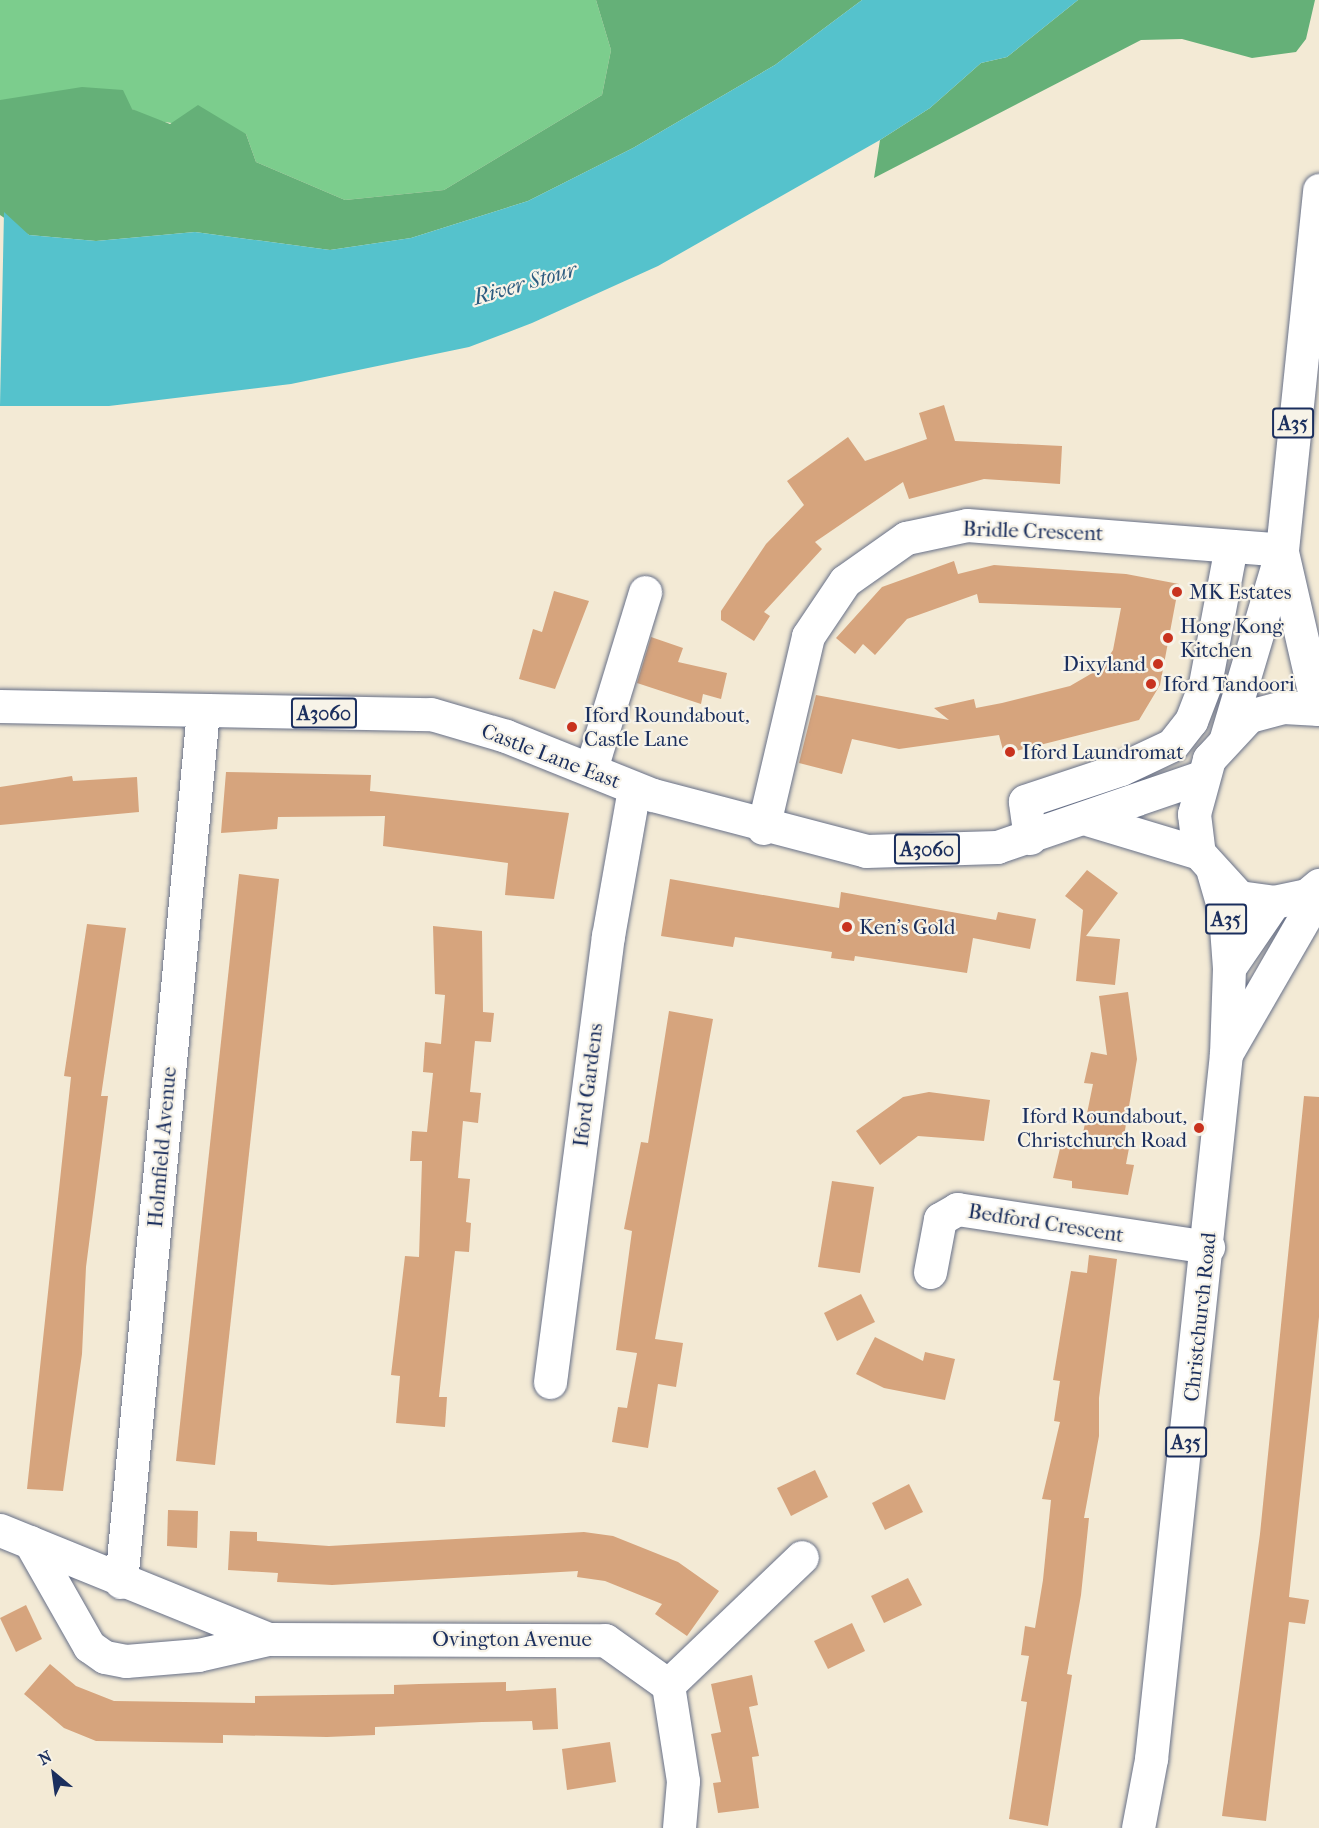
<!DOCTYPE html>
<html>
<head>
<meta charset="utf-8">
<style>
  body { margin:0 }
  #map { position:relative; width:1319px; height:1828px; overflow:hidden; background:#f3ead5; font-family:"IM FELL French Canon",serif }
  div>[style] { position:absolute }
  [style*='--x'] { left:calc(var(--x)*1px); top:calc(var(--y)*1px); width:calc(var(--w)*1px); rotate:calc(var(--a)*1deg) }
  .green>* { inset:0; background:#7ccd8d }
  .forest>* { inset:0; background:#65b078 }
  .water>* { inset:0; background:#55c2cc }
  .building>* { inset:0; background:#d6a47d }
  .roads { filter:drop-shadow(0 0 2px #677088) drop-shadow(0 0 2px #677088) }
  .minor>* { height:33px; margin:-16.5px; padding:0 16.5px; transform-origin:16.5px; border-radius:16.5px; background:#fff }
  .major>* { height:33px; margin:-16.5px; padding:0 16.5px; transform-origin:16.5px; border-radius:16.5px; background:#fff }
  .dots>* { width:16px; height:16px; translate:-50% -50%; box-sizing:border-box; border:3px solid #f7f3e8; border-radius:50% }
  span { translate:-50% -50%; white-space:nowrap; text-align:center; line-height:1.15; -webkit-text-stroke:4.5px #f7f3e8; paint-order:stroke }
  .shield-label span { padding:2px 4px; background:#f7f3e8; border:2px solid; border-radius:4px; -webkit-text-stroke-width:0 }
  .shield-label { font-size:20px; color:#1b2f5e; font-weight:700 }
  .street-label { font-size:21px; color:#1b2f5e }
  .poi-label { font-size:21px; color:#1b2f5e }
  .left { translate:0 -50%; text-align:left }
  .right { translate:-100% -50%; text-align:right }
  .water-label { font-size:22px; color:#2c5b7f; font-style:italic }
  .north { position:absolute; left:24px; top:1744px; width:60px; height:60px; -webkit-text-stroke:4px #f7f3e8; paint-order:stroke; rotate:331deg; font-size:16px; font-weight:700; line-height:24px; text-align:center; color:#1b2f5e }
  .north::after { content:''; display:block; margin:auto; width:21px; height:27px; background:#1b2f5e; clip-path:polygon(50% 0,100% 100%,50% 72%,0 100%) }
</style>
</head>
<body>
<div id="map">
  <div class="green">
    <div style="clip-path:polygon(0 0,596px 0,611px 50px,602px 95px,444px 190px,345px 200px,256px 162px,246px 134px,151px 120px,132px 109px,0 100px)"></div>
  </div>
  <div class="forest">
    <div style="clip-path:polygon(596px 0,862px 0,775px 65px,633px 148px,528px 201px,411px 238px,330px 250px,195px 232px,96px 241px,29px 235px,0 215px,0 100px,82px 87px,123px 90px,132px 109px,170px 124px,198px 105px,246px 134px,256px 162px,345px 200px,444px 190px,602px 95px,611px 50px)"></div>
    <div style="clip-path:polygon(1078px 0,1315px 0,1306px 39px,1296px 52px,1252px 58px,1182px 39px,1141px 40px,874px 178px,880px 140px,930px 108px,981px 63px,1007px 57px)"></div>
  </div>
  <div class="water">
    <div style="clip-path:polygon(862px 0,1078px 0,1007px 57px,981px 63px,930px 108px,880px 140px,658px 266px,532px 323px,469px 347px,291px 384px,109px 406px,0 406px,4px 212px,29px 235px,96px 241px,195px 232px,330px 250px,411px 238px,528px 201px,633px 148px,775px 65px)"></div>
  </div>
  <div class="building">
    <div style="clip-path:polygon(944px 405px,955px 441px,1062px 446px,1060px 484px,984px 479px,909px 499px,903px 482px,815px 542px,822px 549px,764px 612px,770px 616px,754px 641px,721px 620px,721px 611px,766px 544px,804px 505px,787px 481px,848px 437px,865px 461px,927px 439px,919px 413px)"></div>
    <div style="clip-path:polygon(954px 561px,958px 574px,994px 565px,1126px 574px,1179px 584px,1160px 685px,1139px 720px,1004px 754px,999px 735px,899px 749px,852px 739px,842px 774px,799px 763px,816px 695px,949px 720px,934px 708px,974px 699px,976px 708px,1002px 703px,1070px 686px,1101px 668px,1113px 650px,1121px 608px,979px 603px,977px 594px,907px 619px,875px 655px,863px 644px,855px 654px,836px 638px,882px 587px)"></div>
    <div style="clip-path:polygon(554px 591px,589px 601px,555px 689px,519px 679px,533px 629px,542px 632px)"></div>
    <div style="clip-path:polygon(651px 637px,683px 648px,678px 662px,727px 673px,721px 699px,703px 694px,701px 704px,637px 683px)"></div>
    <div style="clip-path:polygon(226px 772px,371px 775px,370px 791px,569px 813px,554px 899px,505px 895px,508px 863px,383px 846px,385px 816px,278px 817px,277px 829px,221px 833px)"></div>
    <div style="clip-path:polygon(72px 776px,73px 781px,137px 777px,139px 812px,0 825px,0 787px)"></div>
    <div style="clip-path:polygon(1087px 870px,1118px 893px,1086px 936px,1120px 939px,1115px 985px,1076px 981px,1083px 910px,1065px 896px)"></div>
    <div style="clip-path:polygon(239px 874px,279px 879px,215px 1465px,176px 1461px)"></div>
    <div style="clip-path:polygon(670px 879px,839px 908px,841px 892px,996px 920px,998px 912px,1036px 919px,1030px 949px,973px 938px,967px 973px,855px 956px,854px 961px,831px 958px,832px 952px,735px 937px,733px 947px,661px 936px)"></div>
    <div style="clip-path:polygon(87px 924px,126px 928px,101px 1096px,108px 1096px,86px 1267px,82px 1354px,63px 1491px,27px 1489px,71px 1077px,64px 1076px)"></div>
    <div style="clip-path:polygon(433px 926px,482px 931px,483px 1012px,494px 1013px,491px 1042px,475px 1041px,470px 1092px,481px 1093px,478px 1123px,463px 1121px,458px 1178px,470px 1179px,466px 1222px,471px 1223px,469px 1252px,455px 1251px,439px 1397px,447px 1397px,445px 1427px,396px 1423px,400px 1376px,391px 1375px,405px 1256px,419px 1257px,422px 1161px,410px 1161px,412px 1131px,427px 1132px,433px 1073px,423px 1072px,425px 1042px,441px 1044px,445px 995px,435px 994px)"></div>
    <div style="clip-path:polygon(1128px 992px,1137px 1059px,1123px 1142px,1130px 1143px,1126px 1164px,1134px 1165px,1128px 1195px,1072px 1188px,1072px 1181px,1053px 1178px,1062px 1140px,1081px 1143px,1093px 1084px,1084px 1083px,1091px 1052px,1107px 1055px,1099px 996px)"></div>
    <div style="clip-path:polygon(669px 1011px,713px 1019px,655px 1339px,683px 1343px,676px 1387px,658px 1384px,648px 1448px,612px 1442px,618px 1407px,627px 1408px,637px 1353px,616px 1350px,632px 1231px,624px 1229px,641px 1142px,648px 1143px)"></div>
    <div style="clip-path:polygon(929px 1092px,990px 1100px,984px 1141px,918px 1136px,880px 1165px,856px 1131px,903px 1097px)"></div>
    <div style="clip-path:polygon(1304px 1096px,1319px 1097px,1319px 1317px,1289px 1597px,1309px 1600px,1305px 1624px,1289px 1622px,1266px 1821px,1222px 1816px,1260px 1534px)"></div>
    <div style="clip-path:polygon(832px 1181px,874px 1187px,860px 1273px,818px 1267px)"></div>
    <div style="clip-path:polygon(1089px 1255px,1117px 1259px,1099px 1398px,1099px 1436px,1084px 1518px,1089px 1518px,1081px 1595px,1067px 1674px,1072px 1675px,1048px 1826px,1009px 1819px,1027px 1702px,1021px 1701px,1029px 1656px,1021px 1655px,1025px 1626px,1035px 1628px,1043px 1580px,1051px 1500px,1042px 1499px,1060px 1422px,1054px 1421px,1060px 1381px,1053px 1380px,1071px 1271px,1087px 1273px)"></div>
    <div style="clip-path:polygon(861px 1294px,875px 1322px,837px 1341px,824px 1313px)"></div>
    <div style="clip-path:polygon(875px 1337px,923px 1361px,925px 1352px,955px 1359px,945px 1400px,884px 1388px,856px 1374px)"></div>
    <div style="clip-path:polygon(815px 1470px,828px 1497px,791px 1516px,777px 1488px)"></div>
    <div style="clip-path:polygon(909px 1484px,923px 1512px,885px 1530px,872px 1503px)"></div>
    <div style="clip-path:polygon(168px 1510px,198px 1511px,197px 1548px,167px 1546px)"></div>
    <div style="clip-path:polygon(230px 1531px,257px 1532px,257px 1541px,329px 1546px,584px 1532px,613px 1536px,678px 1562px,719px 1591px,687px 1636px,655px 1614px,662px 1604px,605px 1581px,577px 1577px,578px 1571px,332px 1585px,277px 1582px,278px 1573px,228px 1570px)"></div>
    <div style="clip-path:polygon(908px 1578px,922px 1605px,884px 1623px,871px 1596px)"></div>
    <div style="clip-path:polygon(26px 1605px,42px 1639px,16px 1652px,0 1618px)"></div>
    <div style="clip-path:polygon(852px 1623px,865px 1651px,828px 1669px,814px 1641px)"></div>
    <div style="clip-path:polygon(50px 1664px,76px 1686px,114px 1701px,255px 1703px,255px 1696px,394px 1694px,394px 1685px,419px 1684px,506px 1682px,506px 1691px,556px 1688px,558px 1729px,533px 1730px,532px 1721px,482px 1722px,375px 1727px,375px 1735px,327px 1737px,223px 1735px,223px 1743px,96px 1741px,64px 1728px,24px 1694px)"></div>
    <div style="clip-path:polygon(752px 1675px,758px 1705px,749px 1707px,759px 1756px,752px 1757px,759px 1808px,718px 1813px,713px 1783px,721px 1782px,711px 1734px,721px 1732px,711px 1684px)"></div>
    <div style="clip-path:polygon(610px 1742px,616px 1782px,567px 1790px,562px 1749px)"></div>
  </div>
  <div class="roads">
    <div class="minor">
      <div style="--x:591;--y:769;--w:185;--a:-73"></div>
      <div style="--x:763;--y:828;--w:197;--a:-76.8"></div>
      <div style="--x:808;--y:636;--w:66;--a:-56.1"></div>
      <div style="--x:845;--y:581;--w:75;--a:-35.2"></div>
      <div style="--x:906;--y:538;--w:62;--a:-12"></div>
      <div style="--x:967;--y:525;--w:316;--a:4.5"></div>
      <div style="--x:1030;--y:838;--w:37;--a:-98"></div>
      <div style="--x:1025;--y:801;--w:101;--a:-18.4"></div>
      <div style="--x:1121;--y:769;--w:56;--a:-25.2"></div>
      <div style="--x:1172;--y:745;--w:31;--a:-52"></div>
      <div style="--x:1191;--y:721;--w:40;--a:-69"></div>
      <div style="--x:1205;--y:684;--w:140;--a:-79.3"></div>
      <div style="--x:1226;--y:1054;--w:186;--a:-60"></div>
      <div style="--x:930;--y:1272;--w:54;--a:-79.3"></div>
      <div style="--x:940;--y:1219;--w:20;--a:-30"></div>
      <div style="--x:957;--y:1209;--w:254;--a:8.6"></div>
      <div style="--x:550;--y:1382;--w:450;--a:-82.6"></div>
      <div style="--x:608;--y:936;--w:150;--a:-80"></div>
      <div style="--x:0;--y:1530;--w:289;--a:22.1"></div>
      <div style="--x:268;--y:1639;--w:337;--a:0.2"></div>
      <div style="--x:605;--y:1640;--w:77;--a:35.5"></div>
      <div style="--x:668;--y:1685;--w:97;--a:81.1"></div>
      <div style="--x:683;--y:1781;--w:47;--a:94.9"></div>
      <div style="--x:30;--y:1542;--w:120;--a:60.4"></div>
      <div style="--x:89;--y:1646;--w:19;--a:35"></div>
      <div style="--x:105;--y:1657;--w:21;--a:11"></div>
      <div style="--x:126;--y:1661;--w:72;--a:-4.8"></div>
      <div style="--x:198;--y:1655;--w:72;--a:-12.9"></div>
      <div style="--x:121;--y:1582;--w:874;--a:-84.62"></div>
      <div style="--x:668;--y:1685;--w:185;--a:-43.7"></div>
    </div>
    <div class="major">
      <div style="--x:1282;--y:552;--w:161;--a:77.1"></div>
      <div style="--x:0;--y:706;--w:431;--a:1.1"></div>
      <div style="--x:431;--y:714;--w:78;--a:16.3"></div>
      <div style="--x:506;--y:736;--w:158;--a:21.9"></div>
      <div style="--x:653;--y:795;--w:220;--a:14.7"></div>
      <div style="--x:866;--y:851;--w:131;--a:-1.7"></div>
      <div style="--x:997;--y:847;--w:217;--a:-18.9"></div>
      <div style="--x:1319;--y:709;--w:36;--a:-177"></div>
      <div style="--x:1283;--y:707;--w:35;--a:165"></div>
      <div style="--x:1249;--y:716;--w:59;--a:132.9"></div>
      <div style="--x:1209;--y:759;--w:57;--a:105.3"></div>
      <div style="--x:1194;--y:814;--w:39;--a:83"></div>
      <div style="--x:1199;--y:853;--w:59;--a:47.7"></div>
      <div style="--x:1239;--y:897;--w:35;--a:8"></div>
      <div style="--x:1274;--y:902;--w:34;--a:-12"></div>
      <div style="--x:1307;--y:895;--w:16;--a:-40"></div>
      <div style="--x:1226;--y:738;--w:196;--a:-73.4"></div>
      <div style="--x:1282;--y:550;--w:362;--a:-84.1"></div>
      <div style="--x:1090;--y:820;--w:114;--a:16.8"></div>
      <div style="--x:1229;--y:968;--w:80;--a:-55.7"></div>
      <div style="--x:1138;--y:1828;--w:70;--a:-79.3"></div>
      <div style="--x:1151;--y:1759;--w:709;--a:-83.93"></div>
      <div style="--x:1226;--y:1054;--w:86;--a:-88"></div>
      <div style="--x:1229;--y:968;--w:55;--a:-94.2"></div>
      <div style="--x:1225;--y:913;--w:43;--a:-106.3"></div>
    </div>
  </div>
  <div class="dots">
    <div style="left:1177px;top:592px;background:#c8321e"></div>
    <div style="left:1168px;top:638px;background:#c8321e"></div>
    <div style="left:1158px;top:664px;background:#c8321e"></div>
    <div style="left:1151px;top:684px;background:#c8321e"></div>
    <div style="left:572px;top:727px;background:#c8321e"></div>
    <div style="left:1010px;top:752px;background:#c8321e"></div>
    <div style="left:847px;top:927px;background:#c8321e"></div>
    <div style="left:1199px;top:1128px;background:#c8321e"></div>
  </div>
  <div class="shield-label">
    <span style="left:1293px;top:423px">A35</span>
    <span style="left:324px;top:713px">A3060</span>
    <span style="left:927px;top:849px">A3060</span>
    <span style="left:1226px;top:919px">A35</span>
    <span style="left:1186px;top:1442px">A35</span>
  </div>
  <div class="street-label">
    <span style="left:1033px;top:531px;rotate:2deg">Bridle Crescent</span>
    <span style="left:551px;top:756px;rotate:21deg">Castle Lane East</span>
    <span style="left:588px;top:1085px;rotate:-83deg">Iford Gardens</span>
    <span style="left:162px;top:1147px;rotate:-85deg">Holmfield Avenue</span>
    <span style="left:1046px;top:1223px;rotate:9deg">Bedford Crescent</span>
    <span style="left:1200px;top:1317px;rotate:-84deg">Christchurch Road</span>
    <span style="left:512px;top:1639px">Ovington Avenue</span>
  </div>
  <div class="poi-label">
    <span class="left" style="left:1189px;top:592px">MK Estates</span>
    <span class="left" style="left:1180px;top:638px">Hong Kong<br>Kitchen</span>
    <span class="right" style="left:1146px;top:664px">Dixyland</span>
    <span class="left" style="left:1163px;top:684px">Iford Tandoori</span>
    <span class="left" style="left:584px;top:727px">Iford Roundabout,<br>Castle Lane</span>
    <span class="left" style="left:1022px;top:752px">Iford Laundromat</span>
    <span class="left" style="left:859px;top:927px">Ken's Gold</span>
    <span class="right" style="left:1187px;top:1128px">Iford Roundabout,<br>Christchurch Road</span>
  </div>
  <div class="water-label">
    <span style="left:525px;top:284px;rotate:-16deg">River Stour</span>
  </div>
  <div class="north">N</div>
</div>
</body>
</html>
